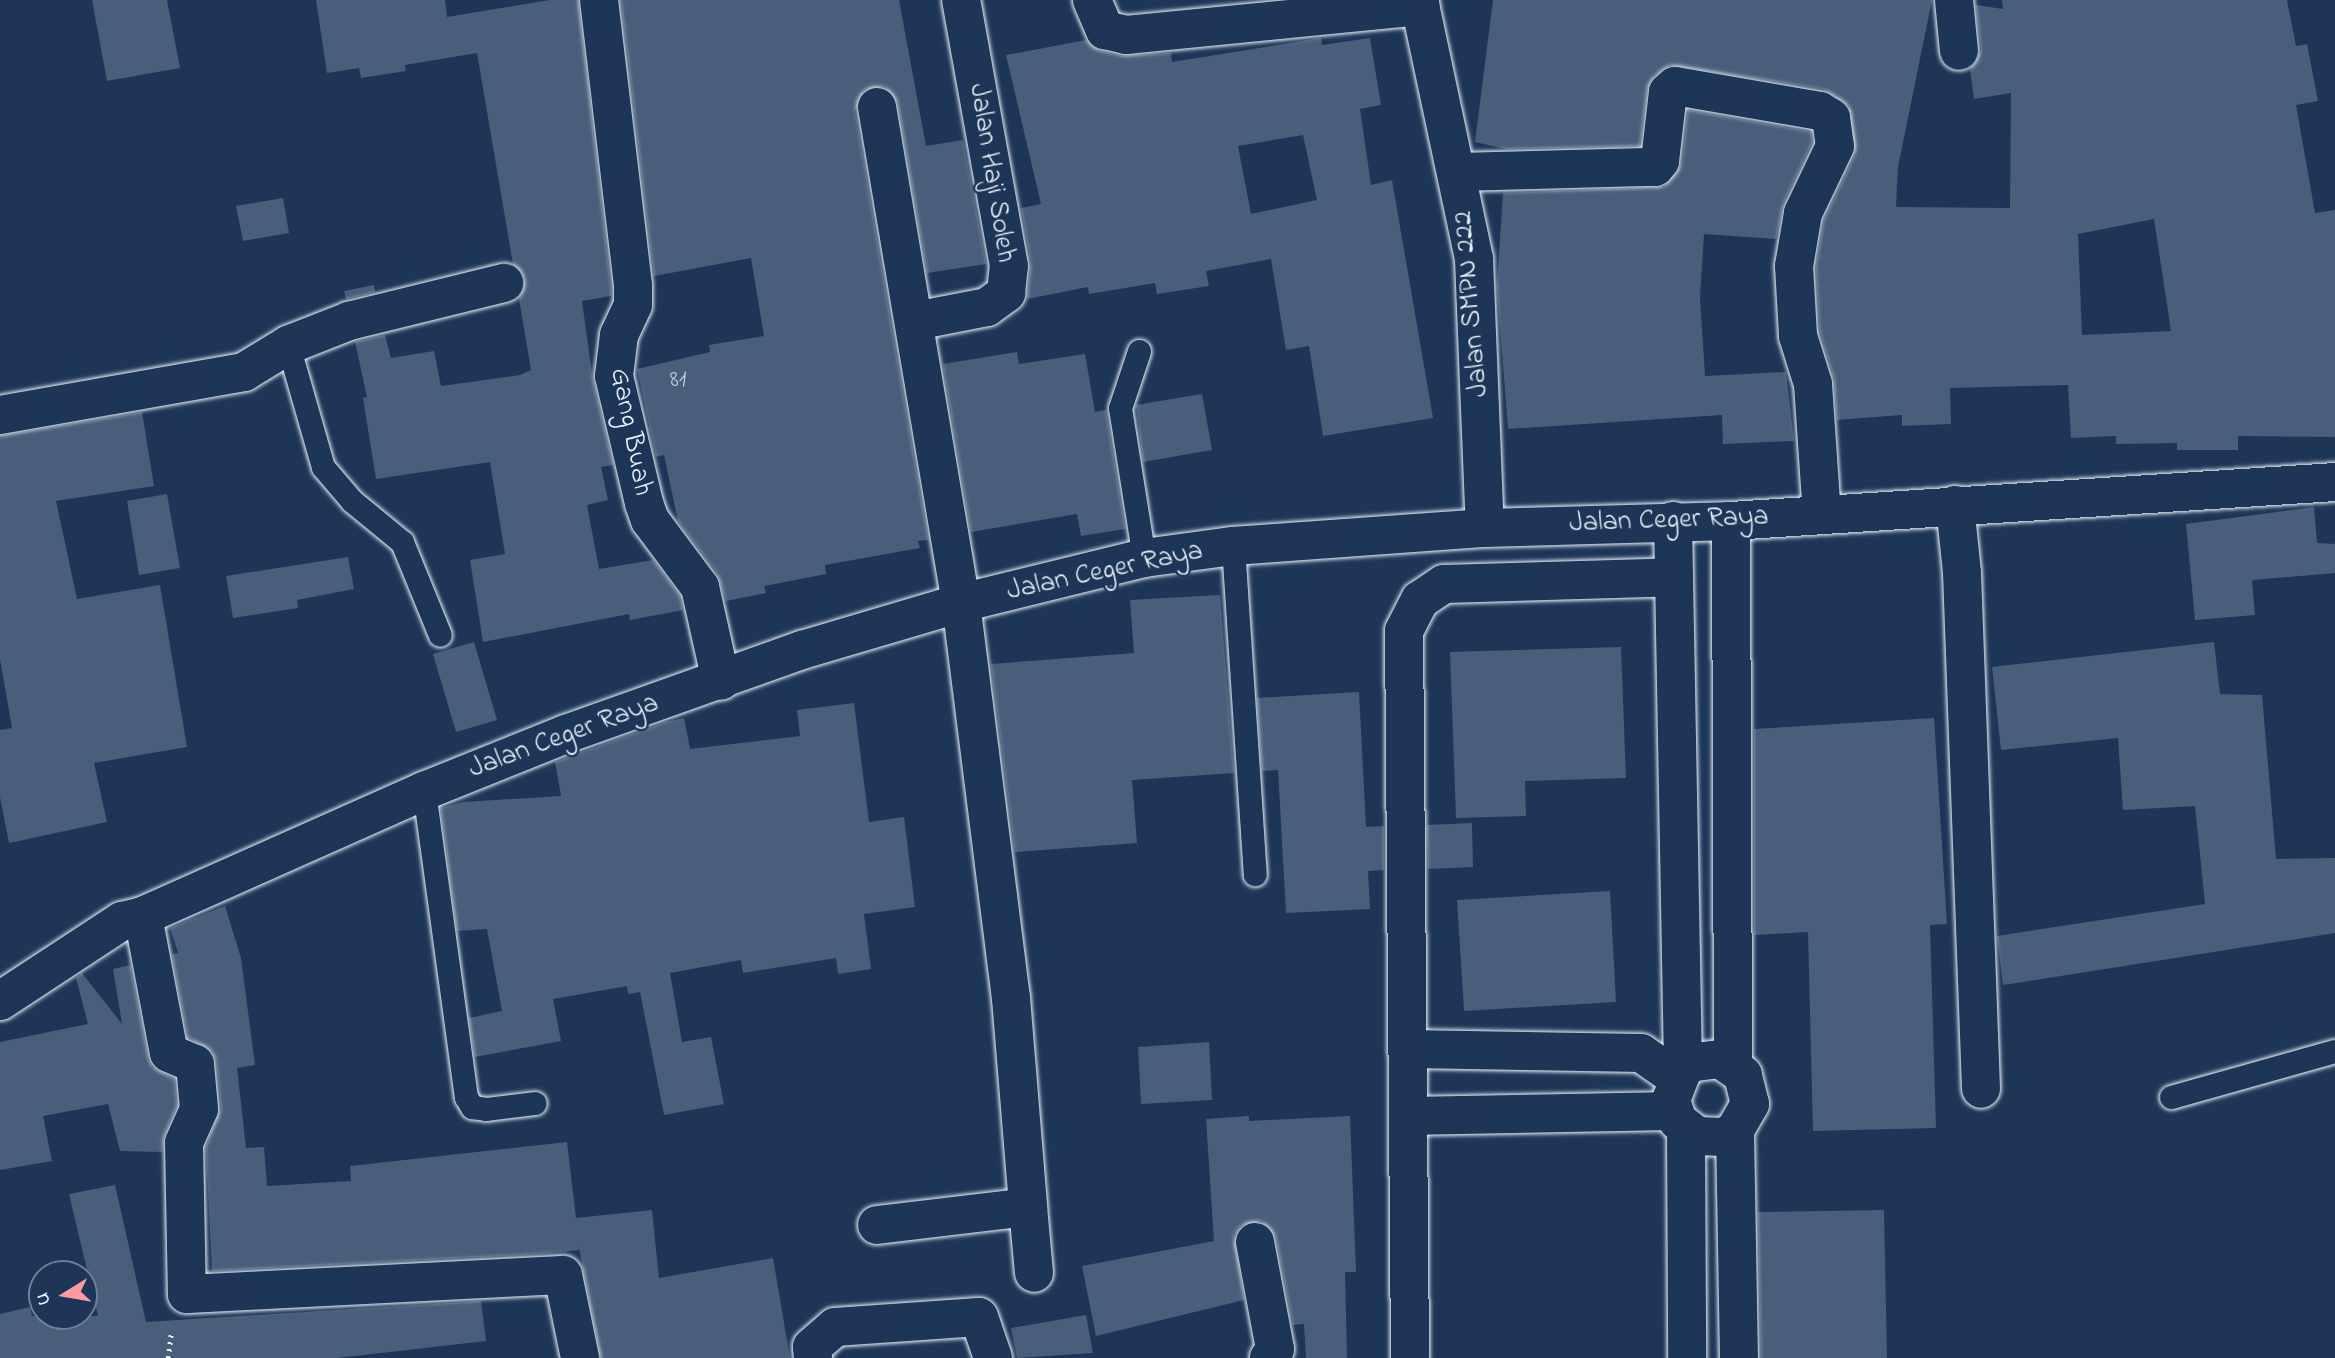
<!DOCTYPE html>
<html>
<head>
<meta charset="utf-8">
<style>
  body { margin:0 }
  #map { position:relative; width:2335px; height:1358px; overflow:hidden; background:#1d3557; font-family:"Indie Flower",sans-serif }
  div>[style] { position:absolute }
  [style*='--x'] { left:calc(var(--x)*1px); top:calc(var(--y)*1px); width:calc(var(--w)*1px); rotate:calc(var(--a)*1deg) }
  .building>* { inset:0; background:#495e7a }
  .path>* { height:4.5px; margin-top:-2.25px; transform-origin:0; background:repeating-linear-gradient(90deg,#e8f1f8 0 2px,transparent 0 7px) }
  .roads { filter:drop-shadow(0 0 2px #e8f1f8) drop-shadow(0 0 2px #e8f1f8) }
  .lane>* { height:23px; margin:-11.5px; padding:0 11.5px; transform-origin:11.5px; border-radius:11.5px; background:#1d3557 }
  .street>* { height:38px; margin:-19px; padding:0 19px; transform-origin:19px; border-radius:19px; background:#1d3557 }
  .secondary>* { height:38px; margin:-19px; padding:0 19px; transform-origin:19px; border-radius:19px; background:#1d3557 }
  span { translate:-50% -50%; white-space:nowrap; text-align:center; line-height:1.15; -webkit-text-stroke:5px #1d3557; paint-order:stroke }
  .number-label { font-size:24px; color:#c0ccd8 }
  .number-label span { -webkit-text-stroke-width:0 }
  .street-label { font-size:28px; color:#e8f1f8 }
  .north { position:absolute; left:28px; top:1260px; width:70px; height:70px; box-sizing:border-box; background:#1d3557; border:2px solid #6e8097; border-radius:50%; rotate:259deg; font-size:19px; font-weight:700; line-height:28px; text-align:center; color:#e8f1f8 }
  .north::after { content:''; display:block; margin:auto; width:24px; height:32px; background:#ff9aa2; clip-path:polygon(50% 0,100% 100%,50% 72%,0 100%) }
</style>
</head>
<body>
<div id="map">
  <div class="building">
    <div style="clip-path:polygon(92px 0,167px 0,180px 68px,107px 81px)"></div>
    <div style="clip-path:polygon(316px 0,445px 0,447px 17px,550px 0,578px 0,611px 287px,611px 296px,582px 301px,593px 381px,613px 465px,601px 467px,608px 500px,587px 505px,599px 569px,653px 560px,680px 596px,683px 610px,630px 620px,629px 614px,483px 642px,470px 560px,505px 554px,490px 462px,376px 479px,363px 398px,367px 397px,355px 342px,385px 335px,391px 358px,434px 351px,441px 386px,520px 375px,531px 370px,519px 299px,525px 278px,513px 264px,477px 53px,405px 65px,406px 71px,361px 78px,359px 68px,327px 73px)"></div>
    <div style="clip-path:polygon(621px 0,899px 0,926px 146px,963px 140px,986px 264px,927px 273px,898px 103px,884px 86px,864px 90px,855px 111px,928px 540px,918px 541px,920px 548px,825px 565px,826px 574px,764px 586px,766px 593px,726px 601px,718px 574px,678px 521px,664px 455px,656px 457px,637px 369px,710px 352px,709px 345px,764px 336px,751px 258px,654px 276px)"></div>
    <div style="clip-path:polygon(evenodd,1493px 0,1932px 0,1898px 167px,1896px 207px,2010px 208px,2011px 93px,1974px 99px,1970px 70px,1981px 50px,1976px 5px,2003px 9px,2002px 0,2287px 0,2296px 46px,2307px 44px,2318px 101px,2296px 105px,2315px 213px,2335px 210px,2335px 437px,2238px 436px,2238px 450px,2177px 450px,2177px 443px,2116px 444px,2116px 436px,2071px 438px,2068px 385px,1950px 388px,1951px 424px,1902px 426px,1902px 415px,1837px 420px,1834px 378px,1820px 332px,1816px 267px,1824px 220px,1855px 155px,1849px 106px,1824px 89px,1670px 65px,1654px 75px,1647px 89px,1640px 146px,1506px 149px,1475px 142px,1493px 0,2154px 219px,2171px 331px,2082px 335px,2078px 234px,2154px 219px)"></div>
    <div style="clip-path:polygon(evenodd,1321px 38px,1322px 45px,1370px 38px,1381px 105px,1360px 109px,1371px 185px,1392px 180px,1433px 418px,1323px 436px,1309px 346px,1286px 350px,1271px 259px,1206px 271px,1209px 286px,1157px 294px,1155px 283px,1089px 294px,1088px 287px,1027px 299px,1031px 262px,1021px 208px,1041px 204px,1006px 55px,1086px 40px,1099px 51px,1121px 56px,1171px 53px,1172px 62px,1321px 38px,1303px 135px,1317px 200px,1251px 214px,1238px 146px,1303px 135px)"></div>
    <div style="clip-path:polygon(1688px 110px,1811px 132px,1812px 143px,1783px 204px,1776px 239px,1704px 234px,1700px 297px,1705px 376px,1786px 372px,1794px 441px,1723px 444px,1722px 415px,1508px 429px,1497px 286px,1503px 193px,1664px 187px,1682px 164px)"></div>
    <div style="clip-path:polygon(283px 198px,289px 233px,243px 241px,236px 206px)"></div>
    <div style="clip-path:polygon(374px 285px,375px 292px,346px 299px,344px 291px)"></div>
    <div style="clip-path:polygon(1017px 352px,1019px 364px,1085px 354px,1095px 412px,1106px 410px,1125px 529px,1081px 536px,1077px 514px,971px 532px,943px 364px)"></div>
    <div style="clip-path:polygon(1202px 394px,1212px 450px,1143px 462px,1136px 405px)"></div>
    <div style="clip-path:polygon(142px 412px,154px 486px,56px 501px,77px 599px,160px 585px,187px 747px,94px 763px,107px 822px,9px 843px,0 797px,0 730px,12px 728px,0 659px,0 436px)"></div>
    <div style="clip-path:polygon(167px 494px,180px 568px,139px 575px,127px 501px)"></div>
    <div style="clip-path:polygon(2314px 507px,2317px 543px,2335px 544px,2335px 573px,2252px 580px,2255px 615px,2195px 620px,2186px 524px)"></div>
    <div style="clip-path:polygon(348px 557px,354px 589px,297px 600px,298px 608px,233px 618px,226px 576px)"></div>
    <div style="clip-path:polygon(1220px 595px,1234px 773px,1132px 780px,1137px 843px,1015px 852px,991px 664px,1134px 653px,1130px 600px)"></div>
    <div style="clip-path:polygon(474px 642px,497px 720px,456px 732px,433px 654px)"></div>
    <div style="clip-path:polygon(2214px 642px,2220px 694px,2262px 695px,2276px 859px,2335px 858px,2335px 933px,2003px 985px,1997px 936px,2205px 904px,2195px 806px,2123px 810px,2118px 738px,2001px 750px,1992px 667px)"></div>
    <div style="clip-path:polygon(1621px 647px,1626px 778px,1525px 781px,1526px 816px,1456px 818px,1450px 652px)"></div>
    <div style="clip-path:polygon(1359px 692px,1366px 827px,1384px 826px,1384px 870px,1368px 871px,1370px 909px,1286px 913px,1278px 770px,1262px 771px,1257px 698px)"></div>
    <div style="clip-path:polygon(854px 703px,869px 822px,904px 817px,915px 907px,864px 914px,871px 969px,838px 974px,836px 958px,743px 973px,741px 960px,670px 973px,682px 1042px,711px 1037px,724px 1104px,664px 1115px,640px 992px,628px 994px,627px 986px,553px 999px,561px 1041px,475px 1057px,469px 1018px,502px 1011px,487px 929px,457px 931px,441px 808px,463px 802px,561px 796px,555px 762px,666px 722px,684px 718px,690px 749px,800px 736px,797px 710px)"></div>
    <div style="clip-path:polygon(1934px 718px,1947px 924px,1930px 925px,1936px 1128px,1813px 1131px,1808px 932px,1754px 935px,1754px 729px)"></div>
    <div style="clip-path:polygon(1472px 823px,1473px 867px,1428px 869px,1427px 825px)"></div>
    <div style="clip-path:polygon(1610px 891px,1616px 1002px,1464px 1011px,1457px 900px)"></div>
    <div style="clip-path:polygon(225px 906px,241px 958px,255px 1065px,237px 1068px,246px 1148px,264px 1147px,267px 1186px,351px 1181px,350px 1166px,567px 1142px,576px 1218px,652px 1210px,659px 1278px,773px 1258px,790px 1358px,601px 1358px,578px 1243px,579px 1250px,540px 1254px,212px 1271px,206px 1147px,221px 1108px,217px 1062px,212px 1051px,188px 1037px,172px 954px,178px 953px,170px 928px)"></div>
    <div style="clip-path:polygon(130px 965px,148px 1058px,152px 1067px,174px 1079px,177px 1105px,164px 1135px,162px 1152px,120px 1151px,108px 1104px,43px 1116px,52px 1161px,0 1170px,0 1042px,88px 1024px,76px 978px,82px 973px,122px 1024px,113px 969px)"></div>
    <div style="clip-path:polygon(1209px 1042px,1212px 1100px,1141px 1104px,1138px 1047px)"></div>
    <div style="clip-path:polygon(1249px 1116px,1249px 1121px,1350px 1116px,1356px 1272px,1345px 1272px,1347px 1358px,1306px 1358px,1304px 1324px,1293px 1325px,1276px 1237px,1262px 1221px,1241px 1225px,1234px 1235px,1244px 1300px,1096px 1336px,1082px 1266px,1214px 1241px,1206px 1119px)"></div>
    <div style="clip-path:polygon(115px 1185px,146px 1322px,481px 1301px,486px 1341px,337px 1358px,0 1358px,0 1314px,30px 1307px,32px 1316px,98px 1316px,69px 1194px)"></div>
    <div style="clip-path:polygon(1884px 1210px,1887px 1358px,1761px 1358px,1758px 1212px)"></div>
    <div style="clip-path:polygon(1086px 1315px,1093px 1353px,1017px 1358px,1011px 1328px)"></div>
  </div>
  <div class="path">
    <div style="--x:168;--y:1358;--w:26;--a:-83"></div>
  </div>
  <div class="roads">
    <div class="lane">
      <div style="--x:288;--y:345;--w:127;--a:74"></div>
      <div style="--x:323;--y:467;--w:45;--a:49.5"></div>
      <div style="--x:352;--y:501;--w:65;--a:39.4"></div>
      <div style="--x:402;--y:542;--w:100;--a:67.8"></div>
      <div style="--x:1139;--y:351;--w:60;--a:108.4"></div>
      <div style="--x:1120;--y:408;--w:152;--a:80.9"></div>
      <div style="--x:1233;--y:546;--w:329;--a:86.2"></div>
      <div style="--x:424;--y:791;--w:309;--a:82.2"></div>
      <div style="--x:466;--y:1097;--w:12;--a:59"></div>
      <div style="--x:472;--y:1107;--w:14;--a:8"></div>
      <div style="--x:486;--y:1109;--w:49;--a:-7"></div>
      <div style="--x:2171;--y:1097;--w:170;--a:-15.7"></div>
    </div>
    <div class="street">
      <div style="--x:599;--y:0;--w:288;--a:83.2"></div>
      <div style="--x:633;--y:286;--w:19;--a:90"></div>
      <div style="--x:633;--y:305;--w:33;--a:115"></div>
      <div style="--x:619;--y:335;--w:41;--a:97"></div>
      <div style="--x:614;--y:376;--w:130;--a:76.7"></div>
      <div style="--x:644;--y:503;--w:18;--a:71"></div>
      <div style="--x:650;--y:520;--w:84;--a:53.3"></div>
      <div style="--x:700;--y:587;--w:96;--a:77.4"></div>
      <div style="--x:1092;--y:0;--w:33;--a:67"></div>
      <div style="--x:1105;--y:30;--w:22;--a:13"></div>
      <div style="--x:1126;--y:35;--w:296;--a:-5.6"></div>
      <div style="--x:1419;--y:0;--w:265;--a:78"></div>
      <div style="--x:1474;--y:259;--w:269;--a:87.7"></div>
      <div style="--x:1954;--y:0;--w:51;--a:84.4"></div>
      <div style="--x:877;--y:107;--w:503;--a:80.39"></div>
      <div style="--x:961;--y:603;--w:398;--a:82.8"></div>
      <div style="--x:1011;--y:998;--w:210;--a:85.3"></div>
      <div style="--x:1028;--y:1207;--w:152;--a:173.2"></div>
      <div style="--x:1458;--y:172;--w:197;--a:-1.5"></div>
      <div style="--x:1655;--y:167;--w:8;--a:-50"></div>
      <div style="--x:1660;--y:161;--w:69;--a:-83.4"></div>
      <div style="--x:1668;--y:92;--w:9;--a:-41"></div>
      <div style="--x:1675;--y:86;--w:147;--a:9.8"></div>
      <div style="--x:1820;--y:111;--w:13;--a:32"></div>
      <div style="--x:1831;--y:118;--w:28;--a:82"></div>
      <div style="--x:1835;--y:146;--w:74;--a:115.5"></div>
      <div style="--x:1803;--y:213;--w:54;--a:99.6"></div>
      <div style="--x:1794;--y:266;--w:70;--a:86.7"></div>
      <div style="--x:1798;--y:336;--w:50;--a:72.6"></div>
      <div style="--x:1813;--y:384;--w:131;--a:86.1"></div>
      <div style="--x:915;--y:321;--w:73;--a:-11"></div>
      <div style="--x:987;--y:307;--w:24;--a:-36"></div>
      <div style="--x:1006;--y:293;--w:27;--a:-84"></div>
      <div style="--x:1009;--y:266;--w:270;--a:-100.2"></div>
      <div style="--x:0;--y:415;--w:248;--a:-10"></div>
      <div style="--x:244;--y:372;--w:52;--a:-31.5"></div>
      <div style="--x:288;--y:345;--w:66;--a:-21.5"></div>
      <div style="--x:349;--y:321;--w:160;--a:-13.8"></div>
      <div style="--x:1955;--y:505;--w:68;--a:84.1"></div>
      <div style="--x:1962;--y:573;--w:516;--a:87.89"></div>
      <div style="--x:1673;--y:521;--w:548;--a:88.95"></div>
      <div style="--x:1683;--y:1069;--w:33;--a:111"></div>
      <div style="--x:1671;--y:1100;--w:22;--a:72"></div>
      <div style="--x:1678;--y:1121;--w:24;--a:38"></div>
      <div style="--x:1697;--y:1136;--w:27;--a:2"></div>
      <div style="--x:1724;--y:1137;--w:13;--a:-32"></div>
      <div style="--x:1735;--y:1130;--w:30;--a:-60"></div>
      <div style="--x:1750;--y:1104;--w:30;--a:-104"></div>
      <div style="--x:1743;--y:1075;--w:28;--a:-145"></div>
      <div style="--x:1720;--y:1059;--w:26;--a:173"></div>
      <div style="--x:1694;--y:1062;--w:13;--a:148"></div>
      <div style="--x:1731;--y:521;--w:543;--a:89.79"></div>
      <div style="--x:143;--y:916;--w:139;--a:79.3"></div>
      <div style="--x:169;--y:1053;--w:28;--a:23"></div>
      <div style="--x:195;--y:1064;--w:45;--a:84.9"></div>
      <div style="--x:199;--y:1109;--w:37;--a:114"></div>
      <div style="--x:184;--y:1143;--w:151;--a:88.9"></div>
      <div style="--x:187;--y:1294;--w:376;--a:-2.9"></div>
      <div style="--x:563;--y:1275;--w:85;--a:78.4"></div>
      <div style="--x:1410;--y:1049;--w:231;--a:1"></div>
      <div style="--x:1641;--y:1053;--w:44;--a:34.8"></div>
      <div style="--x:1408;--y:1116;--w:265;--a:-1.1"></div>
      <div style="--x:1686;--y:1130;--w:228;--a:89.7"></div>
      <div style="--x:1735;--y:1130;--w:228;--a:89"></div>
      <div style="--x:1028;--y:1207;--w:66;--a:84.8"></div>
      <div style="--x:1255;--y:1242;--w:109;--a:79.4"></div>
      <div style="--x:1275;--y:1349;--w:11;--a:124"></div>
      <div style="--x:813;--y:1358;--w:11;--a:-95"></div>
      <div style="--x:812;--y:1347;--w:30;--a:-41"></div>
      <div style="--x:835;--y:1327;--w:144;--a:-4"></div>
      <div style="--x:979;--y:1317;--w:43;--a:71.1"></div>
      <div style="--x:1410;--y:1358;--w:727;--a:-90.47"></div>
      <div style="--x:1404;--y:631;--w:35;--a:-63"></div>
      <div style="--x:1420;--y:600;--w:29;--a:-34"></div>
      <div style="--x:1444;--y:584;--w:230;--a:-1.7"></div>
    </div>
    <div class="secondary">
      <div style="--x:0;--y:1001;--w:146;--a:-33.3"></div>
      <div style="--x:122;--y:921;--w:22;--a:-13"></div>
      <div style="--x:143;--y:916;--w:308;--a:-24"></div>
      <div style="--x:424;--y:791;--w:153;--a:-21.9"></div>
      <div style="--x:566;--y:734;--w:251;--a:-19.6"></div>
      <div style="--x:802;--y:650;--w:166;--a:-16.5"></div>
      <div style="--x:961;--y:603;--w:188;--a:-13.8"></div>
      <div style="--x:1144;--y:558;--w:90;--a:-7.7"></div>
      <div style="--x:1233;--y:546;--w:253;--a:-4.1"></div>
      <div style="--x:1485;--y:528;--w:246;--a:-1.6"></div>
      <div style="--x:1731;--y:521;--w:605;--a:-3.69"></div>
    </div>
  </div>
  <div class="number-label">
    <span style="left:678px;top:381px">81</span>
  </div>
  <div class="street-label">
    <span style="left:991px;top:173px;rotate:81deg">Jalan Haji Soleh</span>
    <span style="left:1472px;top:304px;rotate:-95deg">Jalan SMPN 222</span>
    <span style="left:630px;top:432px;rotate:79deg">Gang Buah</span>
    <span style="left:1669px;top:521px;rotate:-2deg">Jalan Ceger Raya</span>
    <span style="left:1105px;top:572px;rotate:-12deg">Jalan Ceger Raya</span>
    <span style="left:564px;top:737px;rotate:-20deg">Jalan Ceger Raya</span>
  </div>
  <div class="north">U</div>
</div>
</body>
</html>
